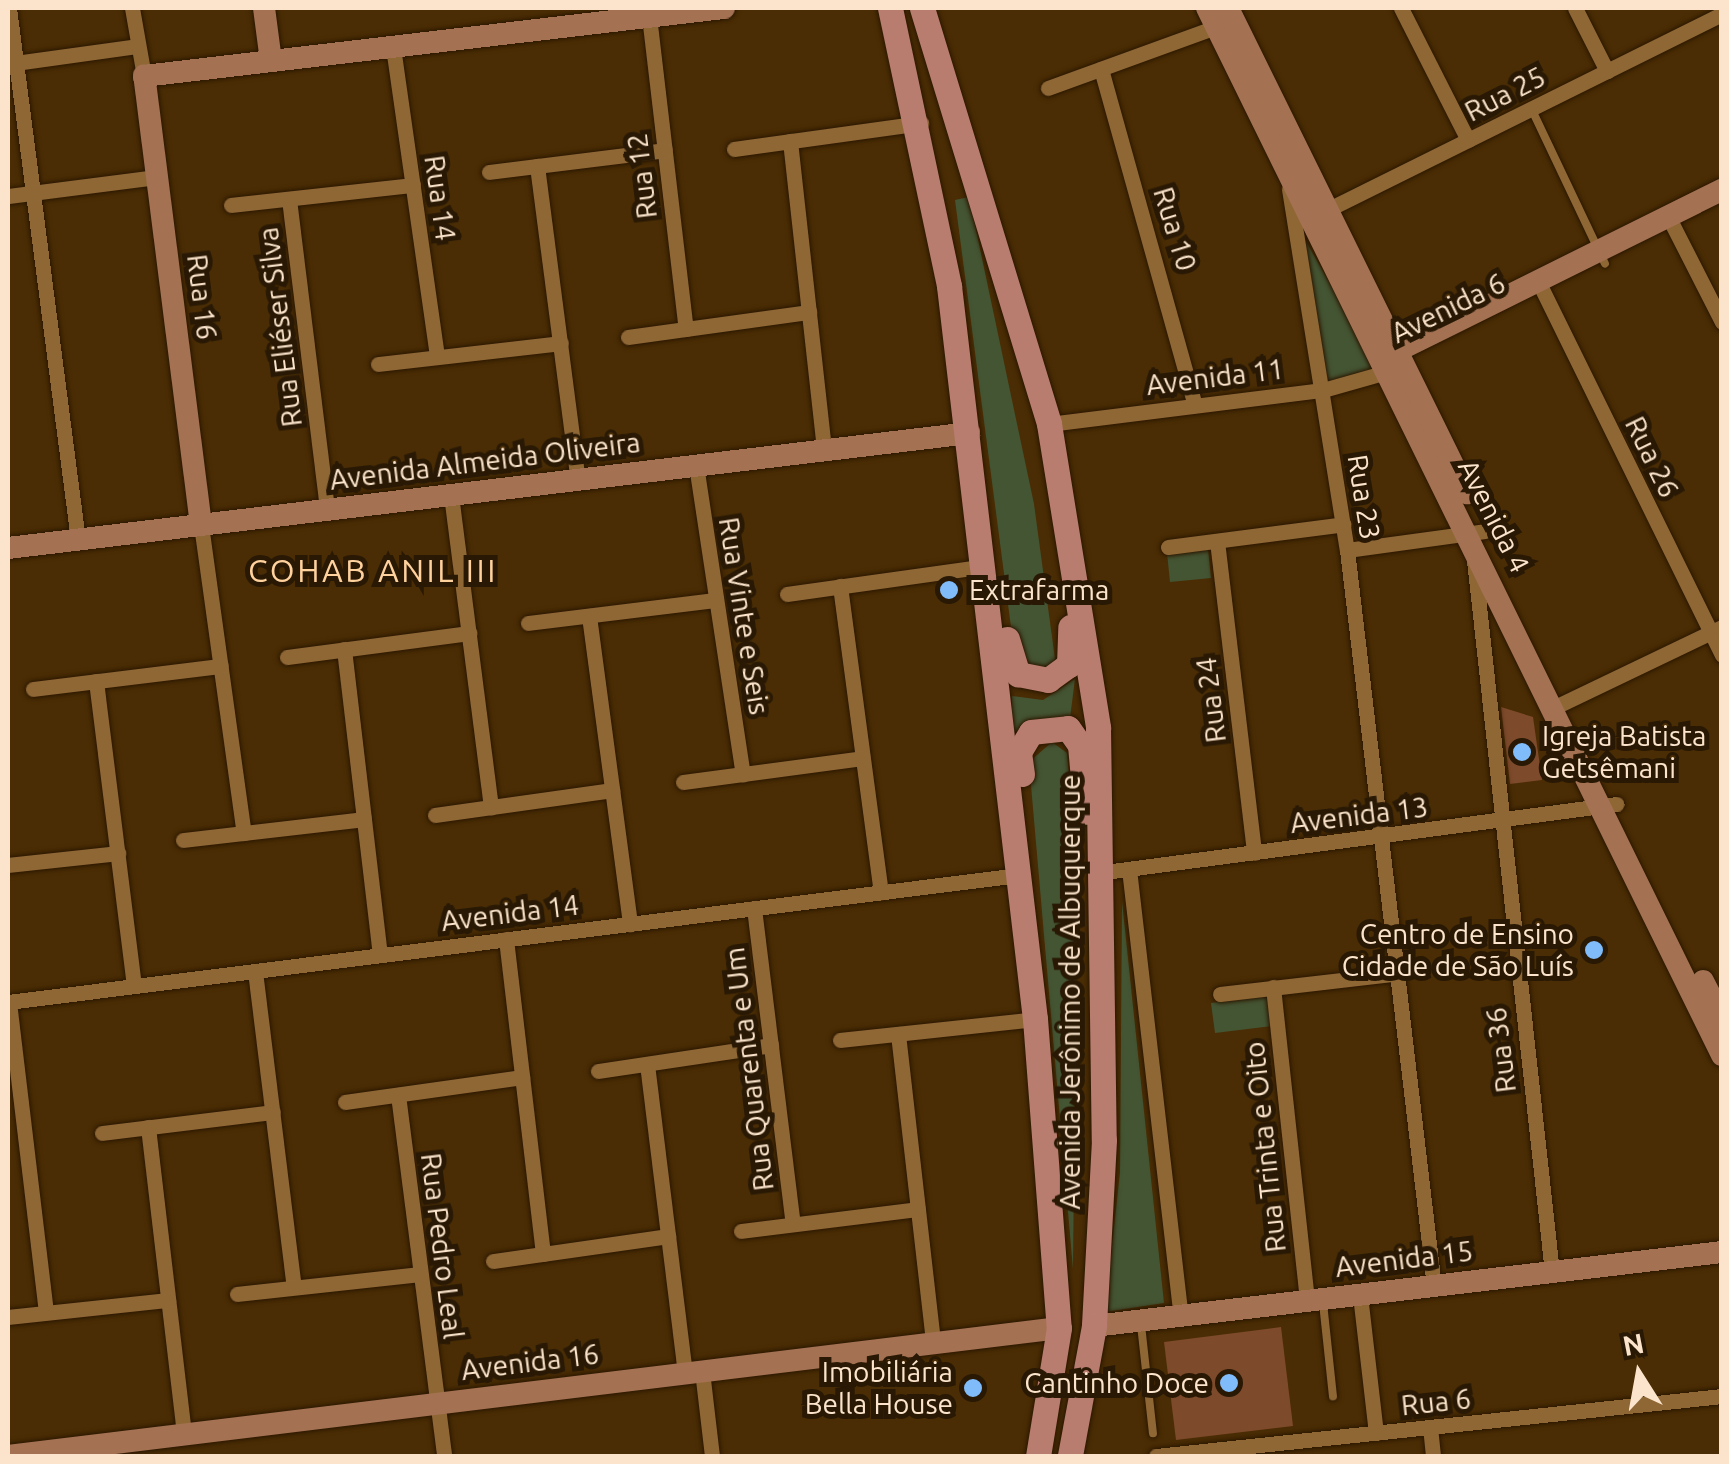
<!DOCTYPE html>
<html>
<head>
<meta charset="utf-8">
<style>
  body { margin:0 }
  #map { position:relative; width:1729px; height:1464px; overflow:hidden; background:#4a2d04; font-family:Ubuntu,sans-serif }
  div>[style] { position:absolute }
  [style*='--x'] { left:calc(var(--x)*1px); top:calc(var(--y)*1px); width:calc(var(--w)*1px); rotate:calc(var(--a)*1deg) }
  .green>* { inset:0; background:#453 }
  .building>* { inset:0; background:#7d4a2b }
  .roads { filter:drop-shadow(0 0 2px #2b1700) drop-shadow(0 0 2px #2b1700) }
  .lane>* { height:8px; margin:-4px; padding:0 4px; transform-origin:4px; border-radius:4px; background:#8f6735 }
  .street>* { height:15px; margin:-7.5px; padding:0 7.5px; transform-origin:7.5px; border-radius:7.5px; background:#8f6735 }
  .secondary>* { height:22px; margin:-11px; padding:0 11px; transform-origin:11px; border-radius:11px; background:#a47252 }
  .primary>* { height:25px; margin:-12.5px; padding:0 12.5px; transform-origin:12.5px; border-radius:12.5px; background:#b97d6f }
  .dots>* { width:28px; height:28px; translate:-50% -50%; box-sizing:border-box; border:5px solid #281804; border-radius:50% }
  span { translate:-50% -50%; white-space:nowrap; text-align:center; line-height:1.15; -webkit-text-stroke:10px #281804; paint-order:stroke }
  .street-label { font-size:28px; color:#fbe4cb }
  .poi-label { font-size:28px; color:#fbe4cb }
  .left { translate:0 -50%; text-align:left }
  .right { translate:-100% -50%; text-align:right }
  .quarter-label { font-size:32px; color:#fed19d; letter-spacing:2.5px }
  .frame { position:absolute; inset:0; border:10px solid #fbe4cb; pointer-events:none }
  .north { position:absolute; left:1589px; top:1324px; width:100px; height:100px; -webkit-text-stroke:8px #281804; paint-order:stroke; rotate:349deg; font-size:28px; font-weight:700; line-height:40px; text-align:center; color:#fbe4cb }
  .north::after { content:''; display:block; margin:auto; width:35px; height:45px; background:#fbe4cb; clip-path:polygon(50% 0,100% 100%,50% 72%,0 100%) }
</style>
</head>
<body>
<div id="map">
  <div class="green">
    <div style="clip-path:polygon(969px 197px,1034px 504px,1055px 659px,1048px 671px,1016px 665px,955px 200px)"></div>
    <div style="clip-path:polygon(1290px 213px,1377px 367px,1326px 384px)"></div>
    <div style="clip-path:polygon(1208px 549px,1211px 578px,1170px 582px,1167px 553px)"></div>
    <div style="clip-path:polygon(1075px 679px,1070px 718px,1012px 732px,1012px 696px,1043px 700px)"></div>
    <div style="clip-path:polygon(1052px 742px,1067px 753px,1077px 860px,1073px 1269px,1029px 762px)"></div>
    <div style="clip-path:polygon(1122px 901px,1164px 1303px,1105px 1312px,1120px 1172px)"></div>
    <div style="clip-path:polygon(1268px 996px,1272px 1026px,1215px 1033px,1211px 1003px)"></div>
  </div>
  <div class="building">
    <div style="clip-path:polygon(1501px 707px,1533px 717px,1542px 780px,1510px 784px)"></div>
    <div style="clip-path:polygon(1281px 1327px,1293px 1426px,1176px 1440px,1164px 1342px)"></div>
  </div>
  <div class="roads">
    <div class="lane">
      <div style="--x:1532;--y:110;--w:170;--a:64.6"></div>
      <div style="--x:1323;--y:1303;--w:94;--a:83.9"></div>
      <div style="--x:1141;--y:1325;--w:109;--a:83.7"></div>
    </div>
    <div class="street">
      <div style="--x:9;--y:8;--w:536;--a:82.61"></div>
      <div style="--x:132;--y:8;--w:69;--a:80"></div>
      <div style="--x:1401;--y:8;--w:148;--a:63.1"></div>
      <div style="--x:1575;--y:8;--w:71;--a:63.1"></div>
      <div style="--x:649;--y:16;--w:315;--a:83.3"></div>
      <div style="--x:393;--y:47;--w:313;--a:81.9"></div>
      <div style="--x:8;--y:64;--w:130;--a:-7.9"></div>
      <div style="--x:1101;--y:69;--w:349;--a:74.4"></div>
      <div style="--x:1048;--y:88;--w:179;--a:-20"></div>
      <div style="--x:790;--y:141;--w:311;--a:83.7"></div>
      <div style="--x:734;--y:149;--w:189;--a:-7.9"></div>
      <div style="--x:537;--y:166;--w:317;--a:82.6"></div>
      <div style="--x:489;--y:172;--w:177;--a:-7.1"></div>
      <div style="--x:1289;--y:189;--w:366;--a:80.9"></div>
      <div style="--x:1347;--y:550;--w:741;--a:83.26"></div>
      <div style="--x:8;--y:196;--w:150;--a:-7.3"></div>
      <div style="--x:289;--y:199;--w:313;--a:83"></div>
      <div style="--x:231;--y:205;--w:183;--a:-6.3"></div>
      <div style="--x:1323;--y:212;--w:445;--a:-26.4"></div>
      <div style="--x:1668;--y:216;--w:119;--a:63"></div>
      <div style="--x:1538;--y:281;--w:417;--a:63.8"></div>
      <div style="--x:628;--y:337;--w:183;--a:-7.9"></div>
      <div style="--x:378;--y:364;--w:184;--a:-6.5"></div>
      <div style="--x:1049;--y:424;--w:276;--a:-7.1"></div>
      <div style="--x:1323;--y:390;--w:66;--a:-15.9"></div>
      <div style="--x:696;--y:465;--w:313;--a:81.4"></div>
      <div style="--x:451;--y:495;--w:315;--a:82.7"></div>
      <div style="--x:201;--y:525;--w:311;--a:82.1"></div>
      <div style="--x:1217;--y:541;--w:314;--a:83.2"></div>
      <div style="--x:1168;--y:547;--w:177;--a:-7.4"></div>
      <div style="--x:1347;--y:550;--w:139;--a:-7.8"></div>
      <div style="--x:1474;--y:560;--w:716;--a:83.75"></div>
      <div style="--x:840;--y:586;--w:309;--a:82.4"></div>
      <div style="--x:787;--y:594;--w:200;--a:-8"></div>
      <div style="--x:589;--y:616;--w:311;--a:82.4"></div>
      <div style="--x:528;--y:623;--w:189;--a:-7"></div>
      <div style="--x:344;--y:649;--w:308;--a:83.3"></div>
      <div style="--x:287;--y:657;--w:184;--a:-7.5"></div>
      <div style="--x:96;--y:681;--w:307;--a:82.9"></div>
      <div style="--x:33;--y:689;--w:189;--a:-7"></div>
      <div style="--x:1555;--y:707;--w:185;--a:-25.6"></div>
      <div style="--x:683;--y:782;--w:181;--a:-7.6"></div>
      <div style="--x:435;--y:815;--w:179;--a:-8"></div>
      <div style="--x:183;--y:840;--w:182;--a:-6.6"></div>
      <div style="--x:8;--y:865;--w:111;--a:-6.2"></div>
      <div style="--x:1129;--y:869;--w:450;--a:83.4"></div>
      <div style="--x:1105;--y:872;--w:516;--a:-7.57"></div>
      <div style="--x:754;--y:908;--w:318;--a:83"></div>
      <div style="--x:506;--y:939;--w:317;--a:83.3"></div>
      <div style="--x:255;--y:971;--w:318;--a:83"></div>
      <div style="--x:1273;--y:987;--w:316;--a:83.8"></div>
      <div style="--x:1220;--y:994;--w:175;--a:-6.6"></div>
      <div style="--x:8;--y:1002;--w:1019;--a:-7.16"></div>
      <div style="--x:9;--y:1002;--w:312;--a:83.2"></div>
      <div style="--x:898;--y:1034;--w:311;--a:83.5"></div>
      <div style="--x:840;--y:1040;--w:196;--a:-6.1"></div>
      <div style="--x:647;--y:1064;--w:312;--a:83"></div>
      <div style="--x:598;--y:1071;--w:175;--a:-8.5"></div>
      <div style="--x:398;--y:1095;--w:364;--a:82.7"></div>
      <div style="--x:345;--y:1102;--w:179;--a:-8"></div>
      <div style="--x:148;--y:1127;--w:310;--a:83.3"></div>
      <div style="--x:102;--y:1133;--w:172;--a:-7"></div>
      <div style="--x:741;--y:1231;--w:178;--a:-7.1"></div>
      <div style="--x:493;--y:1261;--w:177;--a:-8.1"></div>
      <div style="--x:237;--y:1294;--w:184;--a:-6.2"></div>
      <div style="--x:1360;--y:1295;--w:139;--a:83.4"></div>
      <div style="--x:8;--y:1317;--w:161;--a:-6.1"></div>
      <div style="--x:702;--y:1371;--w:86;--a:83.3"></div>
      <div style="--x:1430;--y:1427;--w:29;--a:84"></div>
      <div style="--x:1156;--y:1456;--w:569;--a:-6.05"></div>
    </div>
    <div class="secondary">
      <div style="--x:264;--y:8;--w:53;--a:82.5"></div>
      <div style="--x:1207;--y:8;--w:1167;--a:63.81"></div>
      <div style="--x:1228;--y:8;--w:541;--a:63.77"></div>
      <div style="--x:1390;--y:365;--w:16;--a:-63"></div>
      <div style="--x:1397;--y:351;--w:363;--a:-26.4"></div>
      <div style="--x:201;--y:525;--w:453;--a:-97.2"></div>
      <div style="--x:144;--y:76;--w:584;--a:-6.69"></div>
      <div style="--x:8;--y:548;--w:968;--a:-6.82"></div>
      <div style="--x:1703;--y:981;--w:42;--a:62.8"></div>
      <div style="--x:1094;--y:1326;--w:632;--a:-6.72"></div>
      <div style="--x:8;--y:1456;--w:1059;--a:-6.94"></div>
    </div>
    <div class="primary">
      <div style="--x:890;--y:8;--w:284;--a:78"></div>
      <div style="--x:949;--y:286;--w:738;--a:83.31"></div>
      <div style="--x:1035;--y:1019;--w:310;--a:85.6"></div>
      <div style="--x:1059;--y:1328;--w:130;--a:99.3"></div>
      <div style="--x:922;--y:8;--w:435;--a:73"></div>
      <div style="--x:1049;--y:424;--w:308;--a:80.8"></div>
      <div style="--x:1098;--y:728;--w:412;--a:89.2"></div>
      <div style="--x:1104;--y:1140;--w:186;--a:93.1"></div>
      <div style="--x:1094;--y:1326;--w:132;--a:100.5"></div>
      <div style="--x:1007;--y:639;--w:37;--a:73"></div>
      <div style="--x:1018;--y:674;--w:31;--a:11"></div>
      <div style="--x:1048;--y:680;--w:26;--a:-36"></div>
      <div style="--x:1069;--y:665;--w:38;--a:-88"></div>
      <div style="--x:1022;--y:774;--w:22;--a:-98"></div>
      <div style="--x:1019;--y:752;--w:23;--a:-59"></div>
      <div style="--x:1031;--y:732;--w:37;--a:-6"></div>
      <div style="--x:1068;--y:728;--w:21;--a:55"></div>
      <div style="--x:1080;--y:745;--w:67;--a:84.9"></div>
    </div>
  </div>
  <div class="dots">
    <div style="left:949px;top:590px;background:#81bcfa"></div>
    <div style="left:1522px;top:752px;background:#81bcfa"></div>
    <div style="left:1594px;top:950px;background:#81bcfa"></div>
    <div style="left:1229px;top:1383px;background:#81bcfa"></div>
    <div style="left:973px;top:1388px;background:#81bcfa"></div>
  </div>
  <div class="street-label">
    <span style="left:1505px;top:94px;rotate:-27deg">Rua 25</span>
    <span style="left:642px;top:176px;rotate:-97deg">Rua 12</span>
    <span style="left:440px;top:198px;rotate:82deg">Rua 14</span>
    <span style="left:1175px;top:229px;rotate:73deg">Rua 10</span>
    <span style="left:202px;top:297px;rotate:83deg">Rua 16</span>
    <span style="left:1448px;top:308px;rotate:-26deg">Avenida 6</span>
    <span style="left:280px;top:327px;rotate:-97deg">Rua Eliéser Silva</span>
    <span style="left:1215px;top:377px;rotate:-7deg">Avenida 11</span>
    <span style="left:1652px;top:457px;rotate:64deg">Rua 26</span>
    <span style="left:485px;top:461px;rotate:-7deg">Avenida Almeida Oliveira</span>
    <span style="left:1364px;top:497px;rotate:81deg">Rua 23</span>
    <span style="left:1494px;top:516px;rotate:63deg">Avenida 4</span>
    <span style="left:744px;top:616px;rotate:81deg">Rua Vinte e Seis</span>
    <span style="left:1211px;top:700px;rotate:-97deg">Rua 24</span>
    <span style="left:1359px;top:815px;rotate:-7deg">Avenida 13</span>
    <span style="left:510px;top:913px;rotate:-7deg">Avenida 14</span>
    <span style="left:1070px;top:992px;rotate:-90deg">Avenida Jerônimo de Albuquerque</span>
    <span style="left:1501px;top:1050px;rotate:-97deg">Rua 36</span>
    <span style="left:749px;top:1069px;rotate:-97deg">Rua Quarenta e Um</span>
    <span style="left:1265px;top:1147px;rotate:-96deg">Rua Trinta e Oito</span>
    <span style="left:442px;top:1246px;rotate:83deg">Rua Pedro Leal</span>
    <span style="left:1404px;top:1259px;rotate:-7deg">Avenida 15</span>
    <span style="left:530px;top:1362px;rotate:-7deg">Avenida 16</span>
    <span style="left:1436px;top:1402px;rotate:-6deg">Rua 6</span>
  </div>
  <div class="poi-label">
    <span class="left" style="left:969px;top:590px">Extrafarma</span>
    <span class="left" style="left:1542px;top:752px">Igreja Batista<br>Getsêmani</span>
    <span class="right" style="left:1574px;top:950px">Centro de Ensino<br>Cidade de São Luís</span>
    <span class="right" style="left:953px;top:1388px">Imobiliária<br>Bella House</span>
    <span class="right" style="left:1209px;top:1383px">Cantinho Doce</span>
  </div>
  <div class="quarter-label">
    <span style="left:373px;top:570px">COHAB ANIL III</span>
  </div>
  <div class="frame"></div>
  <div class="north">N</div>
</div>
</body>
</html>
